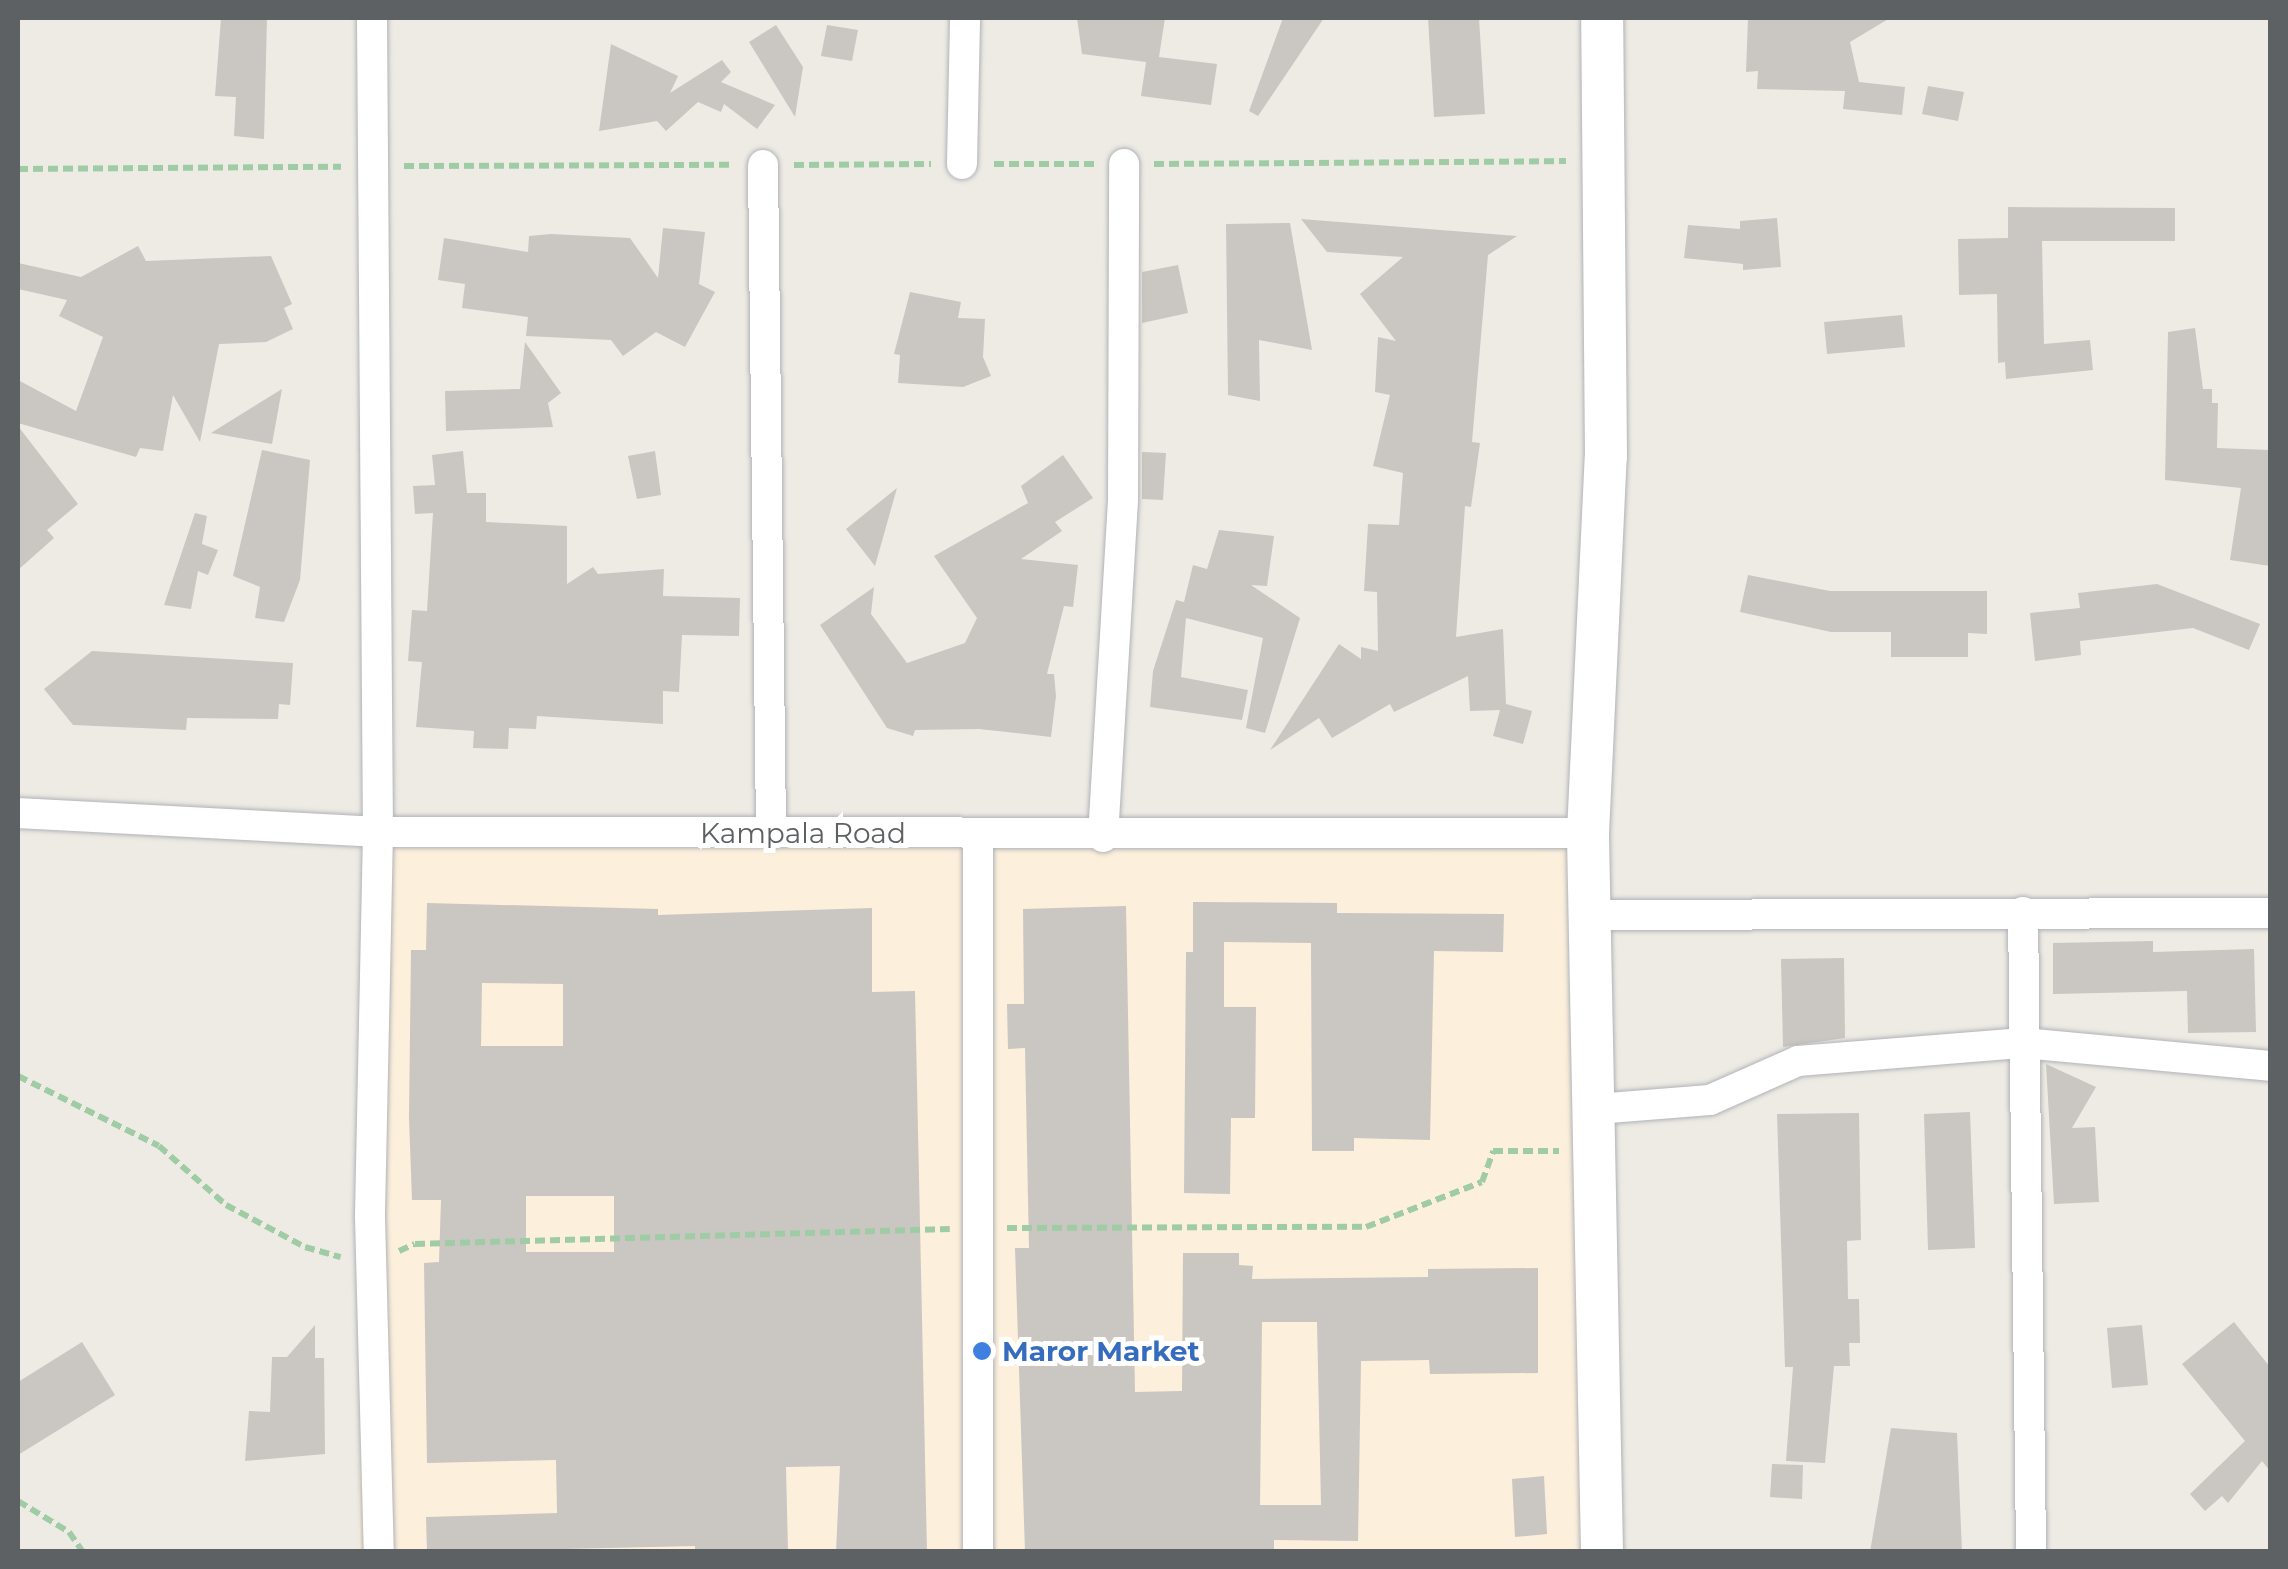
<!DOCTYPE html>
<html>
<head>
<meta charset="utf-8">
<style>
  body { margin:0 }
  #map { position:relative; width:2288px; height:1569px; overflow:hidden; background:#eeebe5; font-family:Montserrat,sans-serif }
  div>[style] { position:absolute }
  [style*='--x'] { left:calc(var(--x)*1px); top:calc(var(--y)*1px); width:calc(var(--w)*1px); rotate:calc(var(--a)*1deg) }
  .commercial>* { inset:0; background:#fcefdc }
  .building>* { inset:0; background:#cac6c2 }
  .path>* { height:6px; margin-top:-3px; transform-origin:0; background:repeating-linear-gradient(90deg,#a0cca5 0 10px,transparent 0 15px) }
  .roads { filter:drop-shadow(0 0 2px #b0b3b6) drop-shadow(0 0 2px #b0b3b6) }
  .street>* { height:30px; margin:-15px; padding:0 15px; transform-origin:15px; border-radius:15px; background:#fff }
  .secondary>* { height:42px; margin:-21px; padding:0 21px; transform-origin:21px; border-radius:21px; background:#fff }
  .dots>* { width:28px; height:28px; translate:-50% -50%; box-sizing:border-box; border:5px solid #fff; border-radius:50% }
  span { translate:-50% -50%; white-space:nowrap; text-align:center; line-height:1.15; -webkit-text-stroke:10px #fff; paint-order:stroke }
  .street-label { font-size:28px; color:#5d6164 }
  .shop-label { font-size:28px; color:#366cbe; font-weight:700 }
  .left { translate:0 -50%; text-align:left }
  .frame { position:absolute; inset:0; border:20px solid #5d6164; pointer-events:none }
</style>
</head>
<body>
<div id="map">
  <div class="commercial">
    <div style="clip-path:polygon(368px 842px,1588px 849px,1610px 1551px,358px 1552px)"></div>
  </div>
  <div class="building">
    <div style="clip-path:polygon(221px 18px,267px 18px,264px 139px,234px 136px,236px 97px,215px 96px)"></div>
    <div style="clip-path:polygon(1077px 18px,1165px 18px,1159px 57px,1217px 64px,1211px 105px,1141px 96px,1146px 62px,1082px 54px)"></div>
    <div style="clip-path:polygon(1283px 18px,1324px 18px,1258px 116px,1249px 111px)"></div>
    <div style="clip-path:polygon(1428px 18px,1479px 18px,1485px 114px,1434px 117px)"></div>
    <div style="clip-path:polygon(1748px 18px,1890px 18px,1850px 42px,1859px 82px,1905px 87px,1902px 115px,1843px 109px,1845px 91px,1757px 89px,1758px 71px,1746px 72px)"></div>
    <div style="clip-path:polygon(776px 25px,803px 67px,795px 117px,749px 42px)"></div>
    <div style="clip-path:polygon(827px 25px,858px 30px,852px 61px,821px 56px)"></div>
    <div style="clip-path:polygon(611px 44px,678px 76px,670px 93px,722px 60px,731px 72px,721px 82px,775px 105px,757px 129px,724px 104px,721px 112px,698px 102px,666px 131px,657px 121px,599px 131px)"></div>
    <div style="clip-path:polygon(1928px 86px,1964px 92px,1958px 121px,1922px 114px)"></div>
    <div style="clip-path:polygon(2008px 207px,2175px 208px,2175px 241px,2042px 241px,2044px 344px,2090px 340px,2093px 370px,2006px 379px,2005px 362px,1998px 363px,1997px 294px,1959px 295px,1958px 239px,2008px 238px)"></div>
    <div style="clip-path:polygon(1777px 218px,1781px 267px,1743px 270px,1743px 264px,1684px 258px,1688px 225px,1740px 229px,1740px 221px)"></div>
    <div style="clip-path:polygon(1301px 219px,1517px 236px,1488px 255px,1472px 442px,1480px 443px,1471px 507px,1465px 506px,1456px 637px,1503px 629px,1506px 704px,1532px 711px,1523px 744px,1493px 736px,1500px 710px,1470px 711px,1468px 676px,1394px 712px,1390px 704px,1332px 738px,1319px 718px,1270px 750px,1339px 644px,1361px 659px,1361px 647px,1378px 651px,1377px 592px,1364px 591px,1368px 524px,1399px 525px,1403px 473px,1373px 466px,1390px 395px,1375px 392px,1378px 337px,1396px 341px,1360px 294px,1403px 257px,1327px 252px)"></div>
    <div style="clip-path:polygon(1290px 223px,1312px 350px,1259px 340px,1260px 401px,1228px 395px,1226px 224px)"></div>
    <div style="clip-path:polygon(663px 228px,705px 232px,699px 284px,715px 292px,685px 347px,656px 332px,623px 356px,611px 340px,526px 336px,528px 317px,462px 308px,465px 284px,438px 280px,444px 238px,528px 252px,529px 236px,551px 234px,630px 238px,658px 278px)"></div>
    <div style="clip-path:polygon(138px 246px,146px 261px,271px 256px,292px 304px,284px 308px,293px 329px,266px 342px,219px 344px,200px 442px,173px 395px,163px 451px,140px 448px,136px 457px,18px 423px,18px 380px,76px 411px,103px 337px,59px 316px,67px 300px,18px 289px,18px 263px,81px 277px)"></div>
    <div style="clip-path:polygon(1178px 265px,1188px 313px,1142px 323px,1142px 272px)"></div>
    <div style="clip-path:polygon(910px 292px,961px 302px,958px 318px,985px 319px,983px 357px,991px 376px,963px 387px,898px 383px,900px 355px,894px 354px)"></div>
    <div style="clip-path:polygon(1902px 315px,1905px 347px,1827px 354px,1824px 322px)"></div>
    <div style="clip-path:polygon(2195px 328px,2203px 389px,2212px 389px,2212px 403px,2218px 403px,2217px 448px,2270px 450px,2270px 566px,2230px 560px,2241px 488px,2165px 480px,2168px 332px)"></div>
    <div style="clip-path:polygon(525px 342px,561px 393px,548px 403px,553px 427px,446px 431px,445px 391px,520px 389px)"></div>
    <div style="clip-path:polygon(282px 389px,272px 444px,211px 433px)"></div>
    <div style="clip-path:polygon(18px 426px,78px 504px,47px 530px,54px 538px,18px 570px)"></div>
    <div style="clip-path:polygon(262px 450px,310px 460px,300px 580px,284px 622px,255px 618px,260px 587px,233px 576px)"></div>
    <div style="clip-path:polygon(463px 451px,467px 493px,486px 493px,486px 522px,567px 526px,567px 584px,593px 567px,598px 574px,664px 569px,663px 596px,740px 598px,739px 636px,682px 635px,679px 692px,663px 691px,663px 724px,537px 716px,536px 729px,509px 728px,508px 749px,473px 748px,474px 731px,416px 727px,422px 662px,408px 661px,412px 610px,427px 611px,433px 513px,415px 514px,413px 486px,435px 485px,432px 455px)"></div>
    <div style="clip-path:polygon(655px 451px,661px 495px,637px 499px,628px 456px)"></div>
    <div style="clip-path:polygon(1142px 452px,1166px 453px,1163px 500px,1142px 499px)"></div>
    <div style="clip-path:polygon(1063px 455px,1093px 498px,1055px 522px,1062px 531px,1021px 559px,1078px 565px,1073px 607px,1064px 606px,1047px 674px,1054px 674px,1056px 696px,1051px 737px,979px 729px,915px 730px,913px 736px,887px 728px,820px 625px,874px 587px,871px 614px,907px 663px,965px 643px,977px 618px,934px 556px,1028px 503px,1021px 486px)"></div>
    <div style="clip-path:polygon(897px 488px,875px 566px,846px 529px)"></div>
    <div style="clip-path:polygon(195px 513px,207px 516px,202px 544px,218px 550px,208px 575px,198px 571px,191px 609px,164px 605px)"></div>
    <div style="clip-path:polygon(1219px 530px,1274px 536px,1267px 586px,1251px 585px,1300px 618px,1265px 733px,1246px 728px,1263px 638px,1186px 618px,1181px 677px,1248px 690px,1242px 720px,1150px 707px,1153px 671px,1176px 600px,1184px 602px,1193px 565px,1207px 569px)"></div>
    <div style="clip-path:polygon(1748px 575px,1830px 591px,1987px 591px,1987px 634px,1968px 633px,1968px 657px,1891px 657px,1891px 632px,1831px 632px,1740px 612px)"></div>
    <div style="clip-path:polygon(2157px 584px,2260px 624px,2249px 650px,2193px 628px,2080px 641px,2081px 655px,2035px 661px,2030px 613px,2080px 608px,2078px 593px)"></div>
    <div style="clip-path:polygon(92px 651px,293px 663px,290px 705px,279px 704px,278px 719px,187px 718px,186px 730px,73px 725px,44px 689px)"></div>
    <div style="clip-path:polygon(1193px 902px,1337px 903px,1337px 913px,1504px 914px,1503px 952px,1434px 951px,1430px 1140px,1354px 1138px,1354px 1151px,1312px 1151px,1311px 943px,1224px 942px,1224px 1007px,1256px 1007px,1255px 1118px,1231px 1118px,1230px 1194px,1184px 1193px,1186px 952px,1193px 952px)"></div>
    <div style="clip-path:polygon(evenodd,427px 903px,658px 909px,658px 915px,872px 908px,872px 992px,915px 991px,927px 1552px,836px 1552px,840px 1466px,786px 1467px,788px 1552px,695px 1552px,695px 1546px,427px 1552px,426px 1517px,557px 1513px,556px 1460px,427px 1463px,424px 1263px,439px 1262px,441px 1200px,412px 1200px,409px 1118px,411px 950px,426px 950px,427px 903px,482px 983px,563px 984px,563px 1046px,481px 1046px,482px 983px,427px 903px,526px 1196px,614px 1196px,614px 1252px,526px 1252px,526px 1196px)"></div>
    <div style="clip-path:polygon(evenodd,1126px 906px,1135px 1392px,1182px 1391px,1183px 1253px,1239px 1253px,1239px 1265px,1253px 1266px,1252px 1279px,1428px 1277px,1428px 1269px,1538px 1268px,1538px 1373px,1430px 1374px,1429px 1360px,1361px 1361px,1358px 1541px,1274px 1540px,1274px 1552px,1025px 1552px,1015px 1248px,1029px 1248px,1025px 1048px,1008px 1049px,1007px 1004px,1024px 1004px,1023px 909px,1126px 906px,1262px 1322px,1317px 1322px,1321px 1505px,1260px 1505px,1262px 1322px)"></div>
    <div style="clip-path:polygon(2153px 941px,2153px 952px,2254px 949px,2256px 1032px,2188px 1033px,2187px 991px,2053px 994px,2053px 943px)"></div>
    <div style="clip-path:polygon(1844px 958px,1845px 1038px,1783px 1047px,1781px 959px)"></div>
    <div style="clip-path:polygon(2046px 1064px,2096px 1087px,2072px 1128px,2095px 1127px,2099px 1202px,2054px 1204px)"></div>
    <div style="clip-path:polygon(1970px 1112px,1975px 1248px,1928px 1250px,1924px 1114px)"></div>
    <div style="clip-path:polygon(1859px 1113px,1861px 1240px,1847px 1241px,1848px 1299px,1859px 1299px,1860px 1343px,1849px 1343px,1850px 1366px,1834px 1366px,1825px 1463px,1786px 1461px,1793px 1367px,1785px 1367px,1777px 1114px)"></div>
    <div style="clip-path:polygon(2234px 1322px,2270px 1367px,2270px 1471px,2262px 1461px,2228px 1503px,2222px 1496px,2205px 1511px,2190px 1494px,2245px 1441px,2182px 1364px)"></div>
    <div style="clip-path:polygon(315px 1325px,315px 1358px,324px 1358px,325px 1454px,245px 1461px,249px 1411px,270px 1412px,272px 1357px,287px 1357px)"></div>
    <div style="clip-path:polygon(2142px 1325px,2148px 1385px,2112px 1388px,2107px 1328px)"></div>
    <div style="clip-path:polygon(82px 1342px,115px 1395px,18px 1455px,18px 1382px)"></div>
    <div style="clip-path:polygon(1891px 1428px,1957px 1433px,1962px 1552px,1870px 1552px)"></div>
    <div style="clip-path:polygon(1772px 1464px,1803px 1465px,1802px 1499px,1770px 1497px)"></div>
    <div style="clip-path:polygon(1544px 1476px,1547px 1534px,1515px 1537px,1512px 1479px)"></div>
  </div>
  <div class="path">
    <div style="--x:994;--y:164;--w:102;--a:0"></div>
    <div style="--x:1154;--y:164;--w:412;--a:-0.4"></div>
    <div style="--x:794;--y:165;--w:137;--a:-0.4"></div>
    <div style="--x:404;--y:166;--w:327;--a:-0.2"></div>
    <div style="--x:18;--y:169;--w:323;--a:-0.4"></div>
    <div style="--x:18;--y:1076;--w:157;--a:26.4"></div>
    <div style="--x:159;--y:1146;--w:89;--a:41.4"></div>
    <div style="--x:226;--y:1205;--w:89;--a:28"></div>
    <div style="--x:305;--y:1247;--w:37;--a:16"></div>
    <div style="--x:1007;--y:1228;--w:359;--a:-0.2"></div>
    <div style="--x:1366;--y:1227;--w:124;--a:-21.2"></div>
    <div style="--x:1482;--y:1182;--w:33;--a:-70"></div>
    <div style="--x:1493;--y:1151;--w:66;--a:0"></div>
    <div style="--x:399;--y:1251;--w:17;--a:-24"></div>
    <div style="--x:415;--y:1244;--w:535;--a:-1.61"></div>
    <div style="--x:18;--y:1501;--w:60;--a:31.3"></div>
    <div style="--x:69;--y:1532;--w:24;--a:55"></div>
  </div>
  <div class="roads">
    <div class="street">
      <div style="--x:372;--y:18;--w:814;--a:89.58"></div>
      <div style="--x:378;--y:832;--w:385;--a:91.2"></div>
      <div style="--x:370;--y:1217;--w:335;--a:88.5"></div>
      <div style="--x:962;--y:164;--w:146;--a:-88.8"></div>
      <div style="--x:763;--y:165;--w:669;--a:89.31"></div>
      <div style="--x:18;--y:813;--w:361;--a:3"></div>
      <div style="--x:378;--y:832;--w:1210;--a:0.05"></div>
      <div style="--x:978;--y:834;--w:718;--a:90"></div>
      <div style="--x:1103;--y:837;--w:339;--a:-86.6"></div>
      <div style="--x:1123;--y:499;--w:335;--a:-89.8"></div>
      <div style="--x:2023;--y:912;--w:640;--a:89.28"></div>
      <div style="--x:1588;--y:915;--w:682;--a:-0.17"></div>
      <div style="--x:1596;--y:1109;--w:114;--a:-4.5"></div>
      <div style="--x:1710;--y:1100;--w:96;--a:-23.9"></div>
      <div style="--x:1798;--y:1061;--w:226;--a:-4.6"></div>
      <div style="--x:2023;--y:1043;--w:248;--a:5.3"></div>
    </div>
    <div class="secondary">
      <div style="--x:1602;--y:1552;--w:719;--a:-91.12"></div>
      <div style="--x:1588;--y:833;--w:376;--a:-87.3"></div>
      <div style="--x:1606;--y:457;--w:439;--a:-90.5"></div>
    </div>
  </div>
  <div class="dots">
    <div style="left:982px;top:1351px;background:#3f7fe0"></div>
  </div>
  <div class="street-label">
    <span style="left:803px;top:833px">Kampala Road</span>
  </div>
  <div class="shop-label">
    <span class="left" style="left:1002px;top:1351px">Maror Market</span>
  </div>
  <div class="frame"></div>
</div>
</body>
</html>
